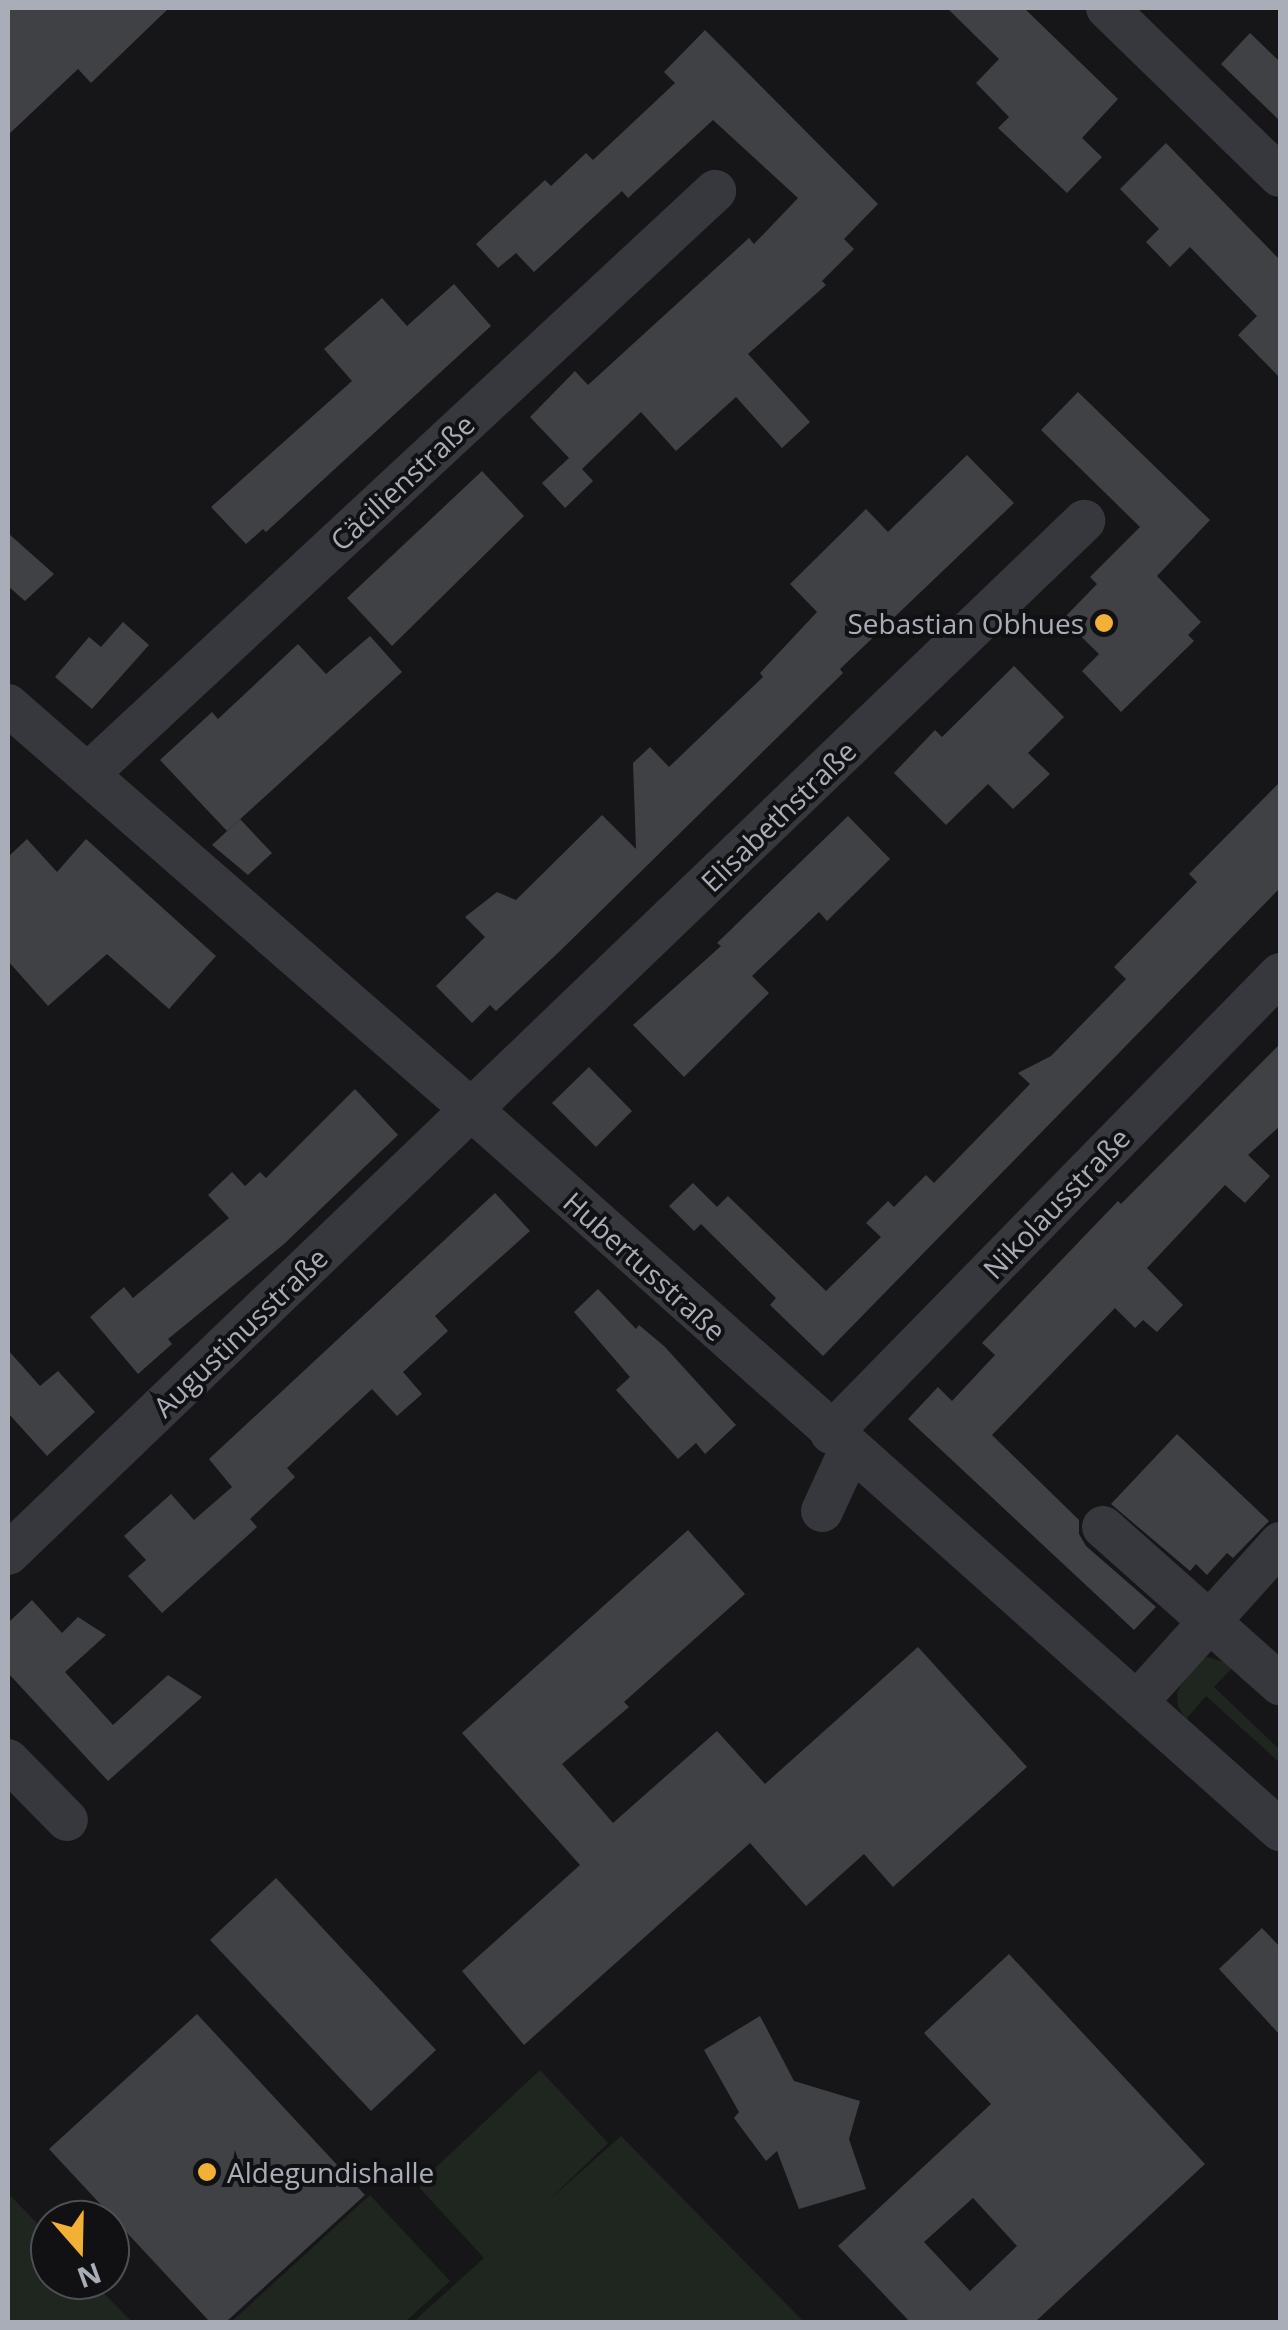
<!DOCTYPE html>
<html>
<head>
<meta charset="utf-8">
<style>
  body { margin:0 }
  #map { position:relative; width:1288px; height:2330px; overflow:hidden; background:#161618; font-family:"Open Sans",sans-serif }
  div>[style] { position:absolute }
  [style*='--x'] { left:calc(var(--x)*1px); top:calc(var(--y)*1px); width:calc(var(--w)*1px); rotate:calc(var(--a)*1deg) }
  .green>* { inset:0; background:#1e261f }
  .building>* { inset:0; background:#404145 }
  .minor>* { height:42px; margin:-21px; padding:0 21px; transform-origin:21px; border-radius:21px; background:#37383d }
  .dots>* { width:28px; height:28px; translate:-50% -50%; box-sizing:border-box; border:5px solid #111113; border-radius:50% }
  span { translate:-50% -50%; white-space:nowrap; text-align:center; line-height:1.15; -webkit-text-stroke:8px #111113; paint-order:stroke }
  .street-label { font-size:28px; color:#a8adb8 }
  .poi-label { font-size:28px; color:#a8adb8 }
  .right { translate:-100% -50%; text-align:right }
  .left { translate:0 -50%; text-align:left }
  .frame { position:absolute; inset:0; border:10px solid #a8adb8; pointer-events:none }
  .north { position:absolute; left:30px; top:2200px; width:100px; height:100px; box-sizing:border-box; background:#111113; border:2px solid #4d4f55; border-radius:50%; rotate:160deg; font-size:28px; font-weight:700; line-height:40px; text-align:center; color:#a8adb8 }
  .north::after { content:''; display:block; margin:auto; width:35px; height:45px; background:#f2b134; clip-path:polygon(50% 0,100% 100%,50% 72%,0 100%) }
</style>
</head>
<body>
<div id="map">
  <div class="green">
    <div style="clip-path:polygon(1207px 1657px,1235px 1665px,1214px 1687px,1280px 1750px,1280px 1763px,1206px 1696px,1186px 1719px,1178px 1707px,1177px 1692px,1194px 1664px)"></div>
    <div style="clip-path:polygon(540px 2070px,608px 2143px,549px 2200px,621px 2136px,804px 2322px,413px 2322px,484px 2258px,417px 2185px)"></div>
    <div style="clip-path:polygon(8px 2193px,50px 2237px,50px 2280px,91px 2280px,132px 2322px,8px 2322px)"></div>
    <div style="clip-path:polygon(370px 2195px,450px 2281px,405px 2322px,231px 2322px)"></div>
  </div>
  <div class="building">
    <div style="clip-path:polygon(8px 8px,169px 8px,91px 83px,78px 69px,8px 135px)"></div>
    <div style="clip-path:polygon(947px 8px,1024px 8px,1118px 99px,1082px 138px,1102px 157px,1067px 193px,998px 128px,1009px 117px,976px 83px,999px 59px)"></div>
    <div style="clip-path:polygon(705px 30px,878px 204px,844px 239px,854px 249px,822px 281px,826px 285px,748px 354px,810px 422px,782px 448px,736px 397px,676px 451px,641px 412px,582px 469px,593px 481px,565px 508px,542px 483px,569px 458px,530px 417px,575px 371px,588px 385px,749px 238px,754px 244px,798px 198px,713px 120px,628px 198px,622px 191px,534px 272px,516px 253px,498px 268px,476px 244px,545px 180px,551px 186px,586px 153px,593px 160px,675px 83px,664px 72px)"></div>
    <div style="clip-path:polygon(1250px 33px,1280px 62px,1280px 121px,1221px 64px)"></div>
    <div style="clip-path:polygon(1166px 143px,1280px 260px,1280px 378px,1238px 335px,1257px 316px,1190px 247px,1170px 267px,1146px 242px,1159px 229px,1120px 189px)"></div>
    <div style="clip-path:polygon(454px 284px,491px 326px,266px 532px,263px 529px,246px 544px,211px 507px,352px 381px,324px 349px,382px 298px,407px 326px)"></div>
    <div style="clip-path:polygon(1078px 392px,1210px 520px,1157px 576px,1201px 622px,1188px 635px,1194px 641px,1121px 712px,1082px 671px,1099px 654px,1063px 619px,1097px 584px,1090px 577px,1140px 527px,1041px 430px)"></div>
    <div style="clip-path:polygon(967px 455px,1014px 503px,840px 669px,843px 673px,560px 951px,496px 1011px,490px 1005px,472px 1023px,436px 986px,485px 937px,465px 917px,497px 892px,516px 900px,602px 815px,636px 849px,633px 763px,650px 747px,669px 767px,763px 677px,760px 673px,817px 612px,790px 584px,866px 509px,888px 532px)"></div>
    <div style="clip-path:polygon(482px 471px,524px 516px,392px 646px,347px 598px)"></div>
    <div style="clip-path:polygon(8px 533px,54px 574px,25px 601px,8px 586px)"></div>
    <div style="clip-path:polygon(123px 622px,149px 645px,92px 709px,55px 677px,89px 637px,101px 647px)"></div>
    <div style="clip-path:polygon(370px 636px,402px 672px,227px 831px,160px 760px,212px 712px,218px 719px,298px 644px,326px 674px)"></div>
    <div style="clip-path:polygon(1014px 666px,1064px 717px,1028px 753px,1050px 774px,1013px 809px,988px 784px,946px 825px,894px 773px,935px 730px,942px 737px)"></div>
    <div style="clip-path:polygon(1280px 782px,1280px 888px,823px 1356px,770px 1305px,776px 1298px,701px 1224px,694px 1231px,669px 1206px,693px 1183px,717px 1207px,728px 1196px,826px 1291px,881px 1237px,866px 1223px,888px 1201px,894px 1207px,926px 1175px,934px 1183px,1030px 1084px,1018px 1073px,1051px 1056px,1126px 979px,1114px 967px,1197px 882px,1189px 874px)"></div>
    <div style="clip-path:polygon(848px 816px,890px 859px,827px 921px,819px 912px,752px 976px,769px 993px,684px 1077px,633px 1025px,721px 946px,717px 943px)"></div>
    <div style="clip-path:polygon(240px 819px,272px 853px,248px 875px,212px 845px)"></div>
    <div style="clip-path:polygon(27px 839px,57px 872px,86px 839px,216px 956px,169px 1009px,107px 954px,48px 1006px,8px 961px,8px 857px)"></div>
    <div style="clip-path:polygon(1280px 1044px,1280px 1126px,1248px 1155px,1270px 1176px,1245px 1203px,1225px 1185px,1147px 1268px,1183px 1305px,1157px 1332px,1143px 1320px,1135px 1328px,1115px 1308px,992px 1435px,1079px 1520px,1079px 1534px,1086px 1546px,1156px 1607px,1134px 1630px,908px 1419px,938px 1387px,952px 1401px,995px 1355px,982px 1343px,1118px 1201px,1121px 1204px)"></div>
    <div style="clip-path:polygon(589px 1067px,632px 1111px,596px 1147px,552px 1103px)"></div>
    <div style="clip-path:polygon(355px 1089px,398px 1135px,284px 1244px,168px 1339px,172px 1344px,138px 1374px,90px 1317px,124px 1287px,133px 1298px,229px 1218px,208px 1195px,232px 1172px,245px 1186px,260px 1172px,266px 1178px)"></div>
    <div style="clip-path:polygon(495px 1193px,530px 1231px,435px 1316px,448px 1331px,403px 1372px,422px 1394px,397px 1416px,372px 1389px,287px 1468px,295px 1477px,250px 1519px,257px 1527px,162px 1613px,128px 1576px,146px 1560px,124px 1536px,171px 1494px,194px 1520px,232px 1487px,209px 1459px)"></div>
    <div style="clip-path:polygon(598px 1289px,636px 1329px,639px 1325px,664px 1346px,736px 1425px,705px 1454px,696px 1443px,678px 1459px,616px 1390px,630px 1377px,574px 1312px)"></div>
    <div style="clip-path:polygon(8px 1350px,40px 1386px,58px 1371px,95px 1412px,47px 1456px,8px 1413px)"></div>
    <div style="clip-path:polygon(1177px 1434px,1269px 1521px,1233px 1558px,1227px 1553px,1207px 1575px,1196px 1564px,1190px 1571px,1111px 1504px)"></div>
    <div style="clip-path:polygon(688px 1530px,745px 1594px,624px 1702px,629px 1707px,562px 1764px,613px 1823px,717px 1731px,765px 1784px,918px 1647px,1027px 1767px,893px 1887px,864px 1854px,806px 1906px,750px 1843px,524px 2045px,462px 1971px,580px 1865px,462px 1733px)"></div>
    <div style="clip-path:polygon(32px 1600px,62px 1633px,78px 1617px,106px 1635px,65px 1672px,113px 1725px,168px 1675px,202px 1697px,108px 1781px,8px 1673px,8px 1623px)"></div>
    <div style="clip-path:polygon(276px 1878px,436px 2050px,371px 2111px,210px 1940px)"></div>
    <div style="clip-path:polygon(1262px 1928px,1280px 1947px,1280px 2035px,1219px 1969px)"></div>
    <div style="clip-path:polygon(evenodd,1009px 1954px,1205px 2164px,1035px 2322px,910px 2322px,838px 2246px,991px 2104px,924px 2033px,1009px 1954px,973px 2198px,1017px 2246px,970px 2291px,924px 2242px,973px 2198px)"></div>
    <div style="clip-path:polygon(197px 2014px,365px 2195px,226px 2322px,210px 2322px,49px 2149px)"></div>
    <div style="clip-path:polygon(760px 2016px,794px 2081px,860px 2101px,849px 2139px,866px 2189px,799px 2209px,777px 2151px,766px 2161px,734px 2118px,739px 2112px,704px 2050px)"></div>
  </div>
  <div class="minor">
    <div style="--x:1107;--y:8;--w:241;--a:44.2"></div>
    <div style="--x:8;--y:705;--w:617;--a:41.12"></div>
    <div style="--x:473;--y:1111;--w:1081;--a:41.7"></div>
    <div style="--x:89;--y:773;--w:855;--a:-42.91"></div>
    <div style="--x:831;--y:1433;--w:642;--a:-45.63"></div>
    <div style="--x:822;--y:1511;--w:67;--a:-65.3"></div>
    <div style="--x:1103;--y:1527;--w:237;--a:41.6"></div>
    <div style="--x:8;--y:1554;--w:1492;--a:-43.83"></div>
    <div style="--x:1137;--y:1702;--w:214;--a:-48"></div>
    <div style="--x:8;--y:1760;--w:84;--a:45.5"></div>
  </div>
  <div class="dots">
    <div style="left:1104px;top:623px;background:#f2b134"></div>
    <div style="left:207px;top:2172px;background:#f2b134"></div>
  </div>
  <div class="street-label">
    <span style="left:402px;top:482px;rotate:-43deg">Cäcilienstraße</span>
    <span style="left:778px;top:816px;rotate:-44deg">Elisabethstraße</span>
    <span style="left:1056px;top:1203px;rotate:-46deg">Nikolausstraße</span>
    <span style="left:645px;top:1266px;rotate:42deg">Hubertusstraße</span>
    <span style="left:240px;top:1332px;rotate:-44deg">Augustinusstraße</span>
  </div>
  <div class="poi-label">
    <span class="right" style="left:1084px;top:623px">Sebastian Obhues</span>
    <span class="left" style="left:227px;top:2172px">Aldegundishalle</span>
  </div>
  <div class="frame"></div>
  <div class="north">N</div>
</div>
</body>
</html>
